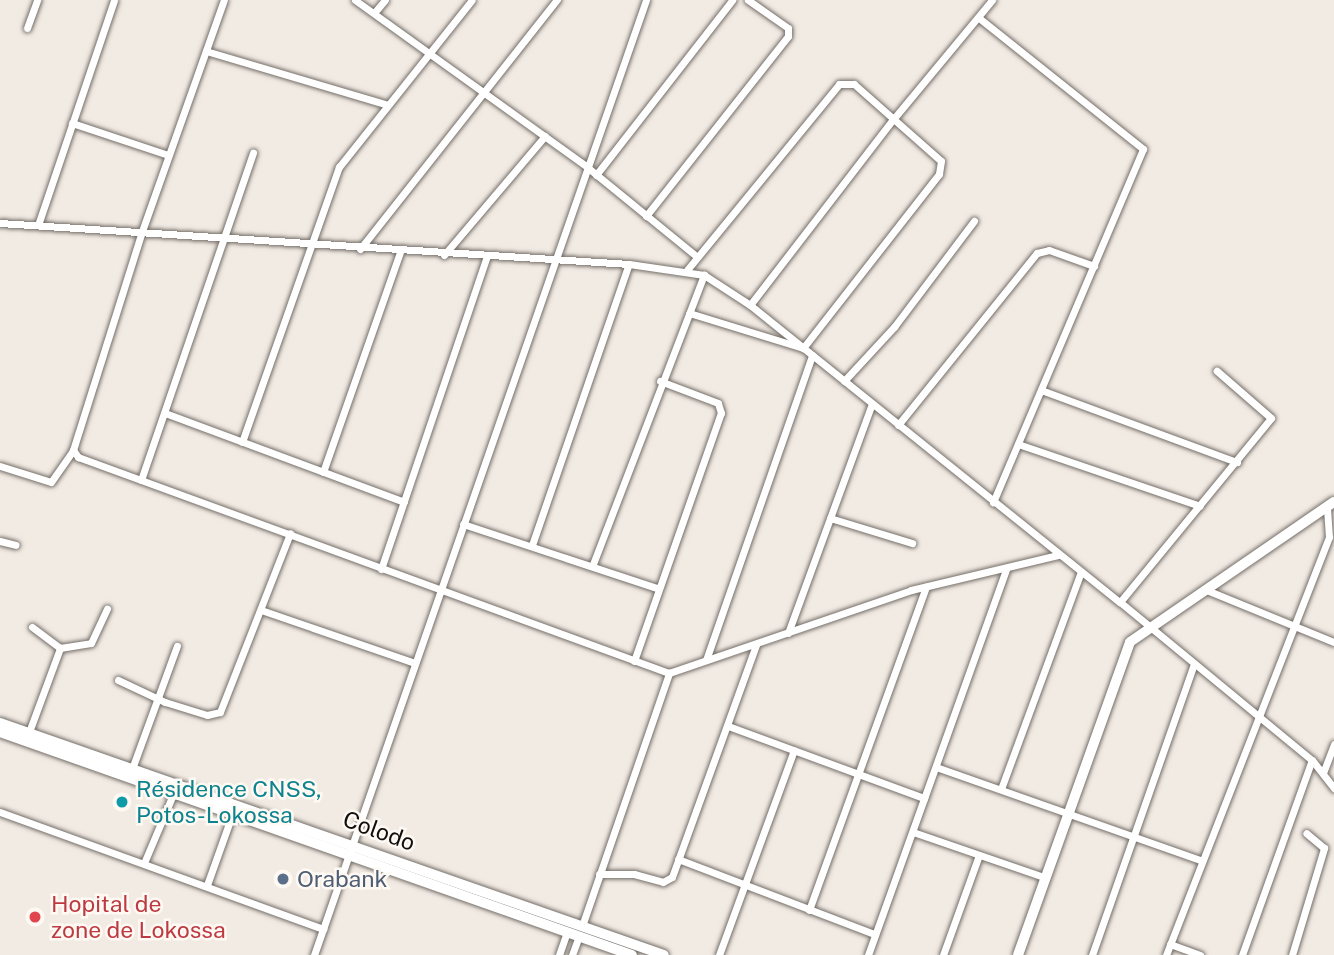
<!DOCTYPE html>
<html>
<head>
<meta charset="utf-8">
<style>
  body { margin:0 }
  #map { position:relative; width:1334px; height:955px; overflow:hidden; background:#f2ebe4; font-family:"Public Sans",sans-serif }
  div>[style] { position:absolute }
  [style*='--x'] { left:calc(var(--x)*1px); top:calc(var(--y)*1px); width:calc(var(--w)*1px); rotate:calc(var(--a)*1deg) }
  .roads { filter:drop-shadow(0 0 2px #746e68) drop-shadow(0 0 2px #746e68) }
  .street>* { height:7px; margin:-3.5px; padding:0 3.5px; transform-origin:3.5px; border-radius:3.5px; background:#fff }
  .secondary>* { height:10px; margin:-5px; padding:0 5px; transform-origin:5px; border-radius:5px; background:#fff }
  .primary>* { height:10px; margin:-5px; padding:0 5px; transform-origin:5px; border-radius:5px; background:#fff }
  .dots>* { width:19px; height:19px; translate:-50% -50%; box-sizing:border-box; border:4px solid #fef9f3; border-radius:50% }
  span { translate:-50% -50%; white-space:nowrap; text-align:center; line-height:1.15; -webkit-text-stroke:5px #fef9f3; paint-order:stroke }
  .culture-label { font-size:23px; color:#0d838f }
  .left { translate:0 -50%; text-align:left }
  .street-label { font-size:23px; color:#110f0d }
  .service-label { font-size:23px; color:#4e5e75 }
  .health-label { font-size:23px; color:#be3a42 }
</style>
</head>
<body>
<div id="map">
  <div class="roads">
    <div class="street">
      <div style="--x:355;--y:0;--w:286;--a:35.7"></div>
      <div style="--x:587;--y:167;--w:141;--a:39.2"></div>
      <div style="--x:374;--y:13;--w:17;--a:-50"></div>
      <div style="--x:979;--y:18;--w:210;--a:38.6"></div>
      <div style="--x:1143;--y:149;--w:384;--a:113"></div>
      <div style="--x:27;--y:28;--w:30;--a:-70"></div>
      <div style="--x:206;--y:51;--w:187;--a:16.5"></div>
      <div style="--x:72;--y:123;--w:101;--a:18.4"></div>
      <div style="--x:596;--y:175;--w:222;--a:-52.1"></div>
      <div style="--x:646;--y:216;--w:229;--a:-51.7"></div>
      <div style="--x:788;--y:36;--w:8;--a:-90"></div>
      <div style="--x:788;--y:28;--w:49;--a:-145"></div>
      <div style="--x:0;--y:223;--w:630;--a:3.73"></div>
      <div style="--x:629;--y:264;--w:76;--a:8.3"></div>
      <div style="--x:704;--y:275;--w:55;--a:33.1"></div>
      <div style="--x:750;--y:305;--w:474;--a:38.8"></div>
      <div style="--x:1120;--y:602;--w:249;--a:39.5"></div>
      <div style="--x:1312;--y:760;--w:36;--a:52"></div>
      <div style="--x:38;--y:225;--w:237;--a:-71.3"></div>
      <div style="--x:360;--y:249;--w:318;--a:-51.7"></div>
      <div style="--x:444;--y:255;--w:156;--a:-49.7"></div>
      <div style="--x:687;--y:270;--w:240;--a:-50.7"></div>
      <div style="--x:839;--y:84;--w:15;--a:0"></div>
      <div style="--x:854;--y:84;--w:116;--a:41.5"></div>
      <div style="--x:941;--y:161;--w:13;--a:99"></div>
      <div style="--x:939;--y:174;--w:221;--a:128"></div>
      <div style="--x:803;--y:348;--w:119;--a:-162.9"></div>
      <div style="--x:750;--y:305;--w:237;--a:-52.4"></div>
      <div style="--x:895;--y:117;--w:152;--a:-50.3"></div>
      <div style="--x:844;--y:381;--w:74;--a:-47.2"></div>
      <div style="--x:894;--y:327;--w:133;--a:-53"></div>
      <div style="--x:1041;--y:390;--w:209;--a:20.2"></div>
      <div style="--x:165;--y:413;--w:255;--a:20.4"></div>
      <div style="--x:898;--y:425;--w:221;--a:-51.1"></div>
      <div style="--x:1037;--y:253;--w:12;--a:-14"></div>
      <div style="--x:1049;--y:250;--w:48;--a:19.6"></div>
      <div style="--x:242;--y:442;--w:292;--a:-70.6"></div>
      <div style="--x:339;--y:167;--w:213;--a:-51.5"></div>
      <div style="--x:1018;--y:444;--w:192;--a:18.8"></div>
      <div style="--x:73;--y:450;--w:9;--a:54"></div>
      <div style="--x:78;--y:457;--w:629;--a:20.08"></div>
      <div style="--x:669;--y:673;--w:256;--a:-18.9"></div>
      <div style="--x:911;--y:590;--w:151;--a:-13.4"></div>
      <div style="--x:0;--y:466;--w:53;--a:17.4"></div>
      <div style="--x:51;--y:482;--w:39;--a:-55"></div>
      <div style="--x:73;--y:450;--w:226;--a:-72.5"></div>
      <div style="--x:141;--y:234;--w:248;--a:-70.5"></div>
      <div style="--x:323;--y:472;--w:233;--a:-70.7"></div>
      <div style="--x:141;--y:480;--w:346;--a:-71.1"></div>
      <div style="--x:830;--y:518;--w:86;--a:17"></div>
      <div style="--x:463;--y:524;--w:206;--a:18.3"></div>
      <div style="--x:0;--y:541;--w:16;--a:14"></div>
      <div style="--x:532;--y:545;--w:297;--a:-71"></div>
      <div style="--x:593;--y:564;--w:310;--a:-69"></div>
      <div style="--x:381;--y:569;--w:328;--a:-71.3"></div>
      <div style="--x:1204;--y:589;--w:140;--a:22.2"></div>
      <div style="--x:1120;--y:602;--w:238;--a:-50.6"></div>
      <div style="--x:1271;--y:418;--w:72;--a:-139"></div>
      <div style="--x:261;--y:610;--w:163;--a:19"></div>
      <div style="--x:788;--y:633;--w:244;--a:-69.9"></div>
      <div style="--x:60;--y:648;--w:31;--a:-9"></div>
      <div style="--x:91;--y:643;--w:38;--a:-65"></div>
      <div style="--x:706;--y:660;--w:323;--a:-70.8"></div>
      <div style="--x:634;--y:661;--w:263;--a:-70.7"></div>
      <div style="--x:721;--y:413;--w:10;--a:-107"></div>
      <div style="--x:718;--y:403;--w:62;--a:-159.2"></div>
      <div style="--x:118;--y:680;--w:52;--a:25.1"></div>
      <div style="--x:165;--y:702;--w:44;--a:17.2"></div>
      <div style="--x:207;--y:715;--w:13;--a:-13"></div>
      <div style="--x:220;--y:712;--w:192;--a:-68.6"></div>
      <div style="--x:728;--y:726;--w:209;--a:20.2"></div>
      <div style="--x:29;--y:732;--w:90;--a:-69.7"></div>
      <div style="--x:60;--y:648;--w:35;--a:-143"></div>
      <div style="--x:133;--y:766;--w:128;--a:-69.9"></div>
      <div style="--x:936;--y:767;--w:280;--a:19.4"></div>
      <div style="--x:1323;--y:773;--w:31;--a:-69"></div>
      <div style="--x:1001;--y:789;--w:231;--a:-69.8"></div>
      <div style="--x:0;--y:812;--w:344;--a:19.9"></div>
      <div style="--x:913;--y:832;--w:139;--a:19"></div>
      <div style="--x:678;--y:859;--w:210;--a:20.9"></div>
      <div style="--x:144;--y:863;--w:77;--a:-67.1"></div>
      <div style="--x:599;--y:874;--w:35;--a:0"></div>
      <div style="--x:634;--y:874;--w:30;--a:15"></div>
      <div style="--x:663;--y:882;--w:10;--a:-29"></div>
      <div style="--x:672;--y:877;--w:247;--a:-70.1"></div>
      <div style="--x:207;--y:885;--w:77;--a:-70.4"></div>
      <div style="--x:809;--y:910;--w:344;--a:-70.1"></div>
      <div style="--x:582;--y:926;--w:268;--a:-71"></div>
      <div style="--x:1170;--y:944;--w:32;--a:20"></div>
      <div style="--x:314;--y:955;--w:1011;--a:-70.83"></div>
      <div style="--x:559;--y:955;--w:24;--a:-71"></div>
      <div style="--x:572;--y:955;--w:20;--a:-70"></div>
      <div style="--x:719;--y:955;--w:218;--a:-69.9"></div>
      <div style="--x:868;--y:955;--w:410;--a:-70.3"></div>
      <div style="--x:943;--y:955;--w:106;--a:-70.2"></div>
      <div style="--x:1092;--y:955;--w:308;--a:-70.7"></div>
      <div style="--x:1166;--y:955;--w:449;--a:-68.7"></div>
      <div style="--x:1329;--y:537;--w:30;--a:-94"></div>
      <div style="--x:1242;--y:955;--w:207;--a:-70.3"></div>
      <div style="--x:1292;--y:955;--w:112;--a:-73.3"></div>
      <div style="--x:1324;--y:848;--w:23;--a:-140"></div>
    </div>
    <div class="secondary">
      <div style="--x:1018;--y:955;--w:332;--a:-70.3"></div>
      <div style="--x:1130;--y:642;--w:247;--a:-34.5"></div>
    </div>
    <div class="primary">
      <div style="--x:0;--y:723;--w:703;--a:19.26"></div>
      <div style="--x:0;--y:732;--w:670;--a:19.44"></div>
    </div>
  </div>
  <div class="dots">
    <div style="left:122px;top:802px;background:#0f9aa8"></div>
    <div style="left:283px;top:879px;background:#5c6f8a"></div>
    <div style="left:35px;top:917px;background:#e0444e"></div>
  </div>
  <div class="culture-label">
    <span class="left" style="left:136px;top:802px">Résidence CNSS,<br>Potos-Lokossa</span>
  </div>
  <div class="street-label">
    <span style="left:379px;top:831px;rotate:20deg">Colodo</span>
  </div>
  <div class="service-label">
    <span class="left" style="left:297px;top:879px">Orabank</span>
  </div>
  <div class="health-label">
    <span class="left" style="left:51px;top:917px">Hopital de<br>zone de Lokossa</span>
  </div>
</div>
</body>
</html>
